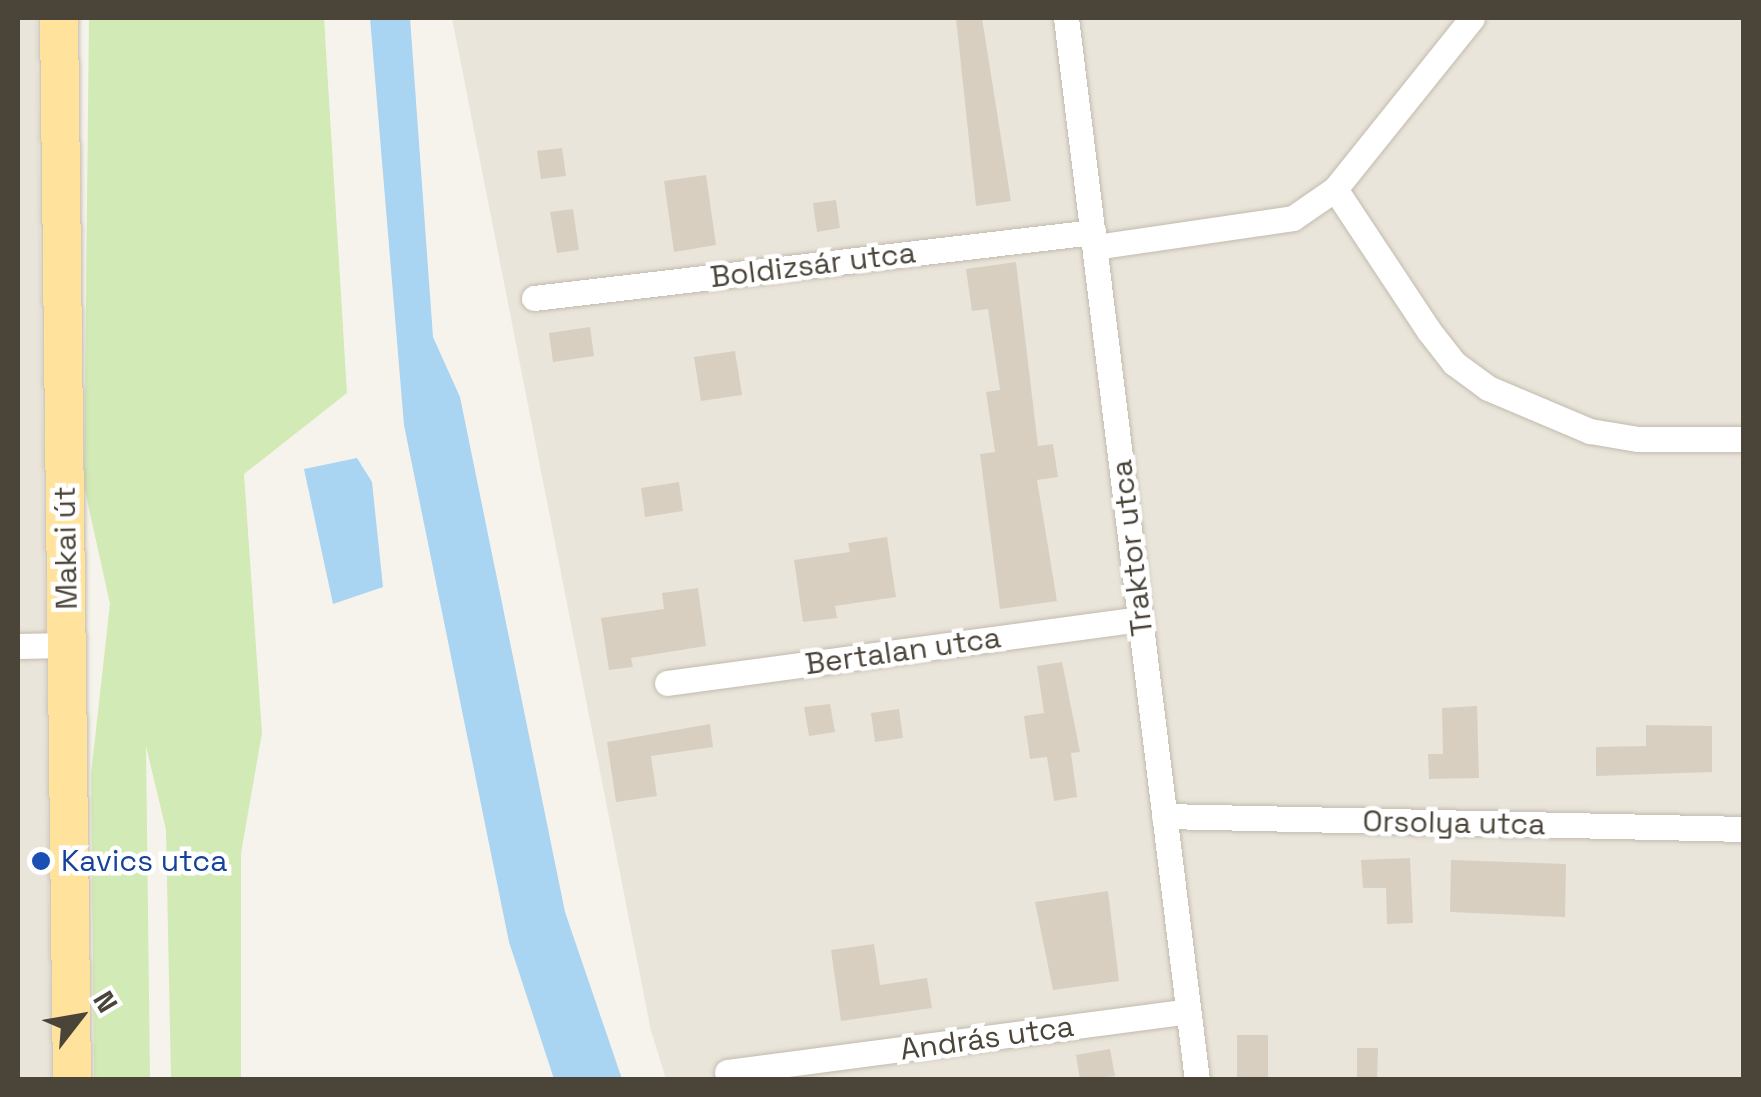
<!DOCTYPE html>
<html>
<head>
<meta charset="utf-8">
<style>
  body { margin:0 }
  #map { position:relative; width:1761px; height:1097px; overflow:hidden; background:#f6f3ec; font-family:"Space Grotesk",sans-serif }
  div>[style] { position:absolute }
  [style*='--x'] { left:calc(var(--x)*1px); top:calc(var(--y)*1px); width:calc(var(--w)*1px); rotate:calc(var(--a)*1deg) }
  .residential>* { inset:0; background:#eae5da }
  .green>* { inset:0; background:#d2eab5 }
  .water>* { inset:0; background:#a9d4f2 }
  .building>* { inset:0; background:#d8cfc1 }
  .roads { filter:drop-shadow(0 0 2px #c2bbae) drop-shadow(0 0 2px #c2bbae) }
  .street>* { height:25px; margin:-12.5px; padding:0 12.5px; transform-origin:12.5px; border-radius:12.5px; background:#fff }
  .primary>* { height:38px; margin:-19px; padding:0 19px; transform-origin:19px; border-radius:19px; background:#ffe39c }
  .dots>* { width:28px; height:28px; translate:-50% -50%; box-sizing:border-box; border:5px solid #fff; border-radius:50% }
  span { translate:-50% -50%; white-space:nowrap; text-align:center; line-height:1.15; -webkit-text-stroke:9px #fff; paint-order:stroke }
  .street-label { font-size:30px; color:#4b4439 }
  .transit-label { font-size:30px; color:#164399 }
  .left { translate:0 -50%; text-align:left }
  .frame { position:absolute; inset:0; border:20px solid #4b4439; pointer-events:none }
  .north { position:absolute; left:30px; top:967px; width:100px; height:100px; -webkit-text-stroke:8px #fff; paint-order:stroke; rotate:59deg; font-size:28px; font-weight:700; line-height:40px; text-align:center; color:#4b4439 }
  .north::after { content:''; display:block; margin:auto; width:35px; height:45px; background:#4b4439; clip-path:polygon(50% 0,100% 100%,50% 72%,0 100%) }
</style>
</head>
<body>
<div id="map">
  <div class="residential">
    <div style="clip-path:polygon(18px 18px,37px 18px,51px 1080px,18px 1079px)"></div>
    <div style="clip-path:polygon(452px 18px,1743px 18px,1743px 1079px,666px 1079px,651px 1031px)"></div>
  </div>
  <div class="green">
    <div style="clip-path:polygon(89px 18px,324px 18px,347px 393px,244px 474px,262px 733px,241px 853px,241px 1079px,171px 1079px,166px 830px,146px 746px,150px 1079px,94px 1079px,91px 774px,110px 604px,84px 486px)"></div>
  </div>
  <div class="water">
    <div style="clip-path:polygon(370px 18px,410px 18px,433px 337px,460px 397px,565px 912px,622px 1079px,554px 1079px,509px 942px,404px 425px)"></div>
    <div style="clip-path:polygon(357px 458px,372px 482px,383px 587px,333px 604px,304px 469px)"></div>
  </div>
  <div class="building">
    <div style="clip-path:polygon(956px 18px,982px 18px,1011px 201px,976px 206px)"></div>
    <div style="clip-path:polygon(562px 148px,566px 176px,541px 179px,537px 151px)"></div>
    <div style="clip-path:polygon(706px 175px,716px 245px,674px 252px,664px 181px)"></div>
    <div style="clip-path:polygon(836px 200px,840px 228px,817px 232px,813px 203px)"></div>
    <div style="clip-path:polygon(573px 209px,579px 250px,557px 253px,550px 212px)"></div>
    <div style="clip-path:polygon(1016px 262px,1038px 446px,1053px 444px,1058px 477px,1037px 480px,1057px 601px,1000px 609px,980px 454px,995px 452px,986px 392px,1000px 390px,988px 309px,972px 311px,966px 269px)"></div>
    <div style="clip-path:polygon(590px 327px,594px 356px,553px 362px,549px 333px)"></div>
    <div style="clip-path:polygon(735px 351px,742px 395px,701px 401px,694px 357px)"></div>
    <div style="clip-path:polygon(679px 482px,683px 511px,645px 517px,641px 488px)"></div>
    <div style="clip-path:polygon(887px 537px,896px 597px,835px 606px,837px 618px,803px 622px,794px 560px,850px 552px,848px 543px)"></div>
    <div style="clip-path:polygon(698px 588px,706px 646px,631px 658px,633px 667px,609px 670px,601px 618px,664px 609px,662px 593px)"></div>
    <div style="clip-path:polygon(1062px 662px,1080px 752px,1071px 753px,1077px 797px,1054px 801px,1047px 757px,1030px 759px,1024px 716px,1044px 713px,1037px 666px)"></div>
    <div style="clip-path:polygon(830px 704px,835px 732px,809px 736px,804px 707px)"></div>
    <div style="clip-path:polygon(1477px 706px,1479px 778px,1429px 779px,1428px 754px,1443px 754px,1442px 708px)"></div>
    <div style="clip-path:polygon(899px 709px,903px 738px,875px 742px,871px 713px)"></div>
    <div style="clip-path:polygon(710px 724px,713px 747px,651px 756px,657px 796px,616px 802px,607px 742px)"></div>
    <div style="clip-path:polygon(1646px 725px,1712px 726px,1712px 772px,1596px 776px,1596px 747px,1646px 746px)"></div>
    <div style="clip-path:polygon(1410px 858px,1413px 923px,1387px 924px,1386px 888px,1363px 888px,1361px 860px)"></div>
    <div style="clip-path:polygon(1451px 860px,1566px 864px,1565px 917px,1450px 912px)"></div>
    <div style="clip-path:polygon(1108px 891px,1119px 981px,1053px 990px,1035px 902px)"></div>
    <div style="clip-path:polygon(874px 944px,880px 985px,927px 978px,932px 1008px,841px 1021px,831px 950px)"></div>
    <div style="clip-path:polygon(1237px 1035px,1268px 1035px,1268px 1080px,1237px 1080px)"></div>
    <div style="clip-path:polygon(1357px 1048px,1378px 1048px,1377px 1080px,1357px 1080px)"></div>
    <div style="clip-path:polygon(1110px 1049px,1115px 1076px,1080px 1080px,1076px 1055px)"></div>
  </div>
  <div class="roads">
    <div class="street">
      <div style="--x:1066;--y:18;--w:1070;--a:82.97"></div>
      <div style="--x:1335;--y:189;--w:170;--a:56.5"></div>
      <div style="--x:1429;--y:331;--w:41;--a:52"></div>
      <div style="--x:1454;--y:363;--w:42;--a:36.3"></div>
      <div style="--x:1488;--y:388;--w:111;--a:22.9"></div>
      <div style="--x:1590;--y:431;--w:49;--a:9.5"></div>
      <div style="--x:1638;--y:439;--w:106;--a:0"></div>
      <div style="--x:1095;--y:247;--w:200;--a:-8.3"></div>
      <div style="--x:1293;--y:218;--w:51;--a:-34.6"></div>
      <div style="--x:1335;--y:189;--w:219;--a:-51.3"></div>
      <div style="--x:534;--y:298;--w:563;--a:-6.73"></div>
      <div style="--x:18;--y:646;--w:49;--a:-1.2"></div>
      <div style="--x:667;--y:683;--w:477;--a:-7.7"></div>
      <div style="--x:1164;--y:816;--w:580;--a:1.28"></div>
      <div style="--x:727;--y:1072;--w:465;--a:-7.5"></div>
    </div>
    <div class="primary">
      <div style="--x:59;--y:18;--w:1062;--a:89.3"></div>
    </div>
  </div>
  <div class="dots">
    <div style="left:41px;top:861px;background:#1a4fb4"></div>
  </div>
  <div class="street-label">
    <span style="left:813px;top:265px;rotate:-7deg">Boldizsár utca</span>
    <span style="left:66px;top:548px;rotate:-91deg">Makai út</span>
    <span style="left:1132px;top:548px;rotate:-97deg">Traktor utca</span>
    <span style="left:903px;top:651px;rotate:-8deg">Bertalan utca</span>
    <span style="left:1454px;top:823px;rotate:1deg">Orsolya utca</span>
    <span style="left:987px;top:1038px;rotate:-8deg">András utca</span>
  </div>
  <div class="transit-label">
    <span class="left" style="left:61px;top:861px">Kavics utca</span>
  </div>
  <div class="frame"></div>
  <div class="north">N</div>
</div>
</body>
</html>
